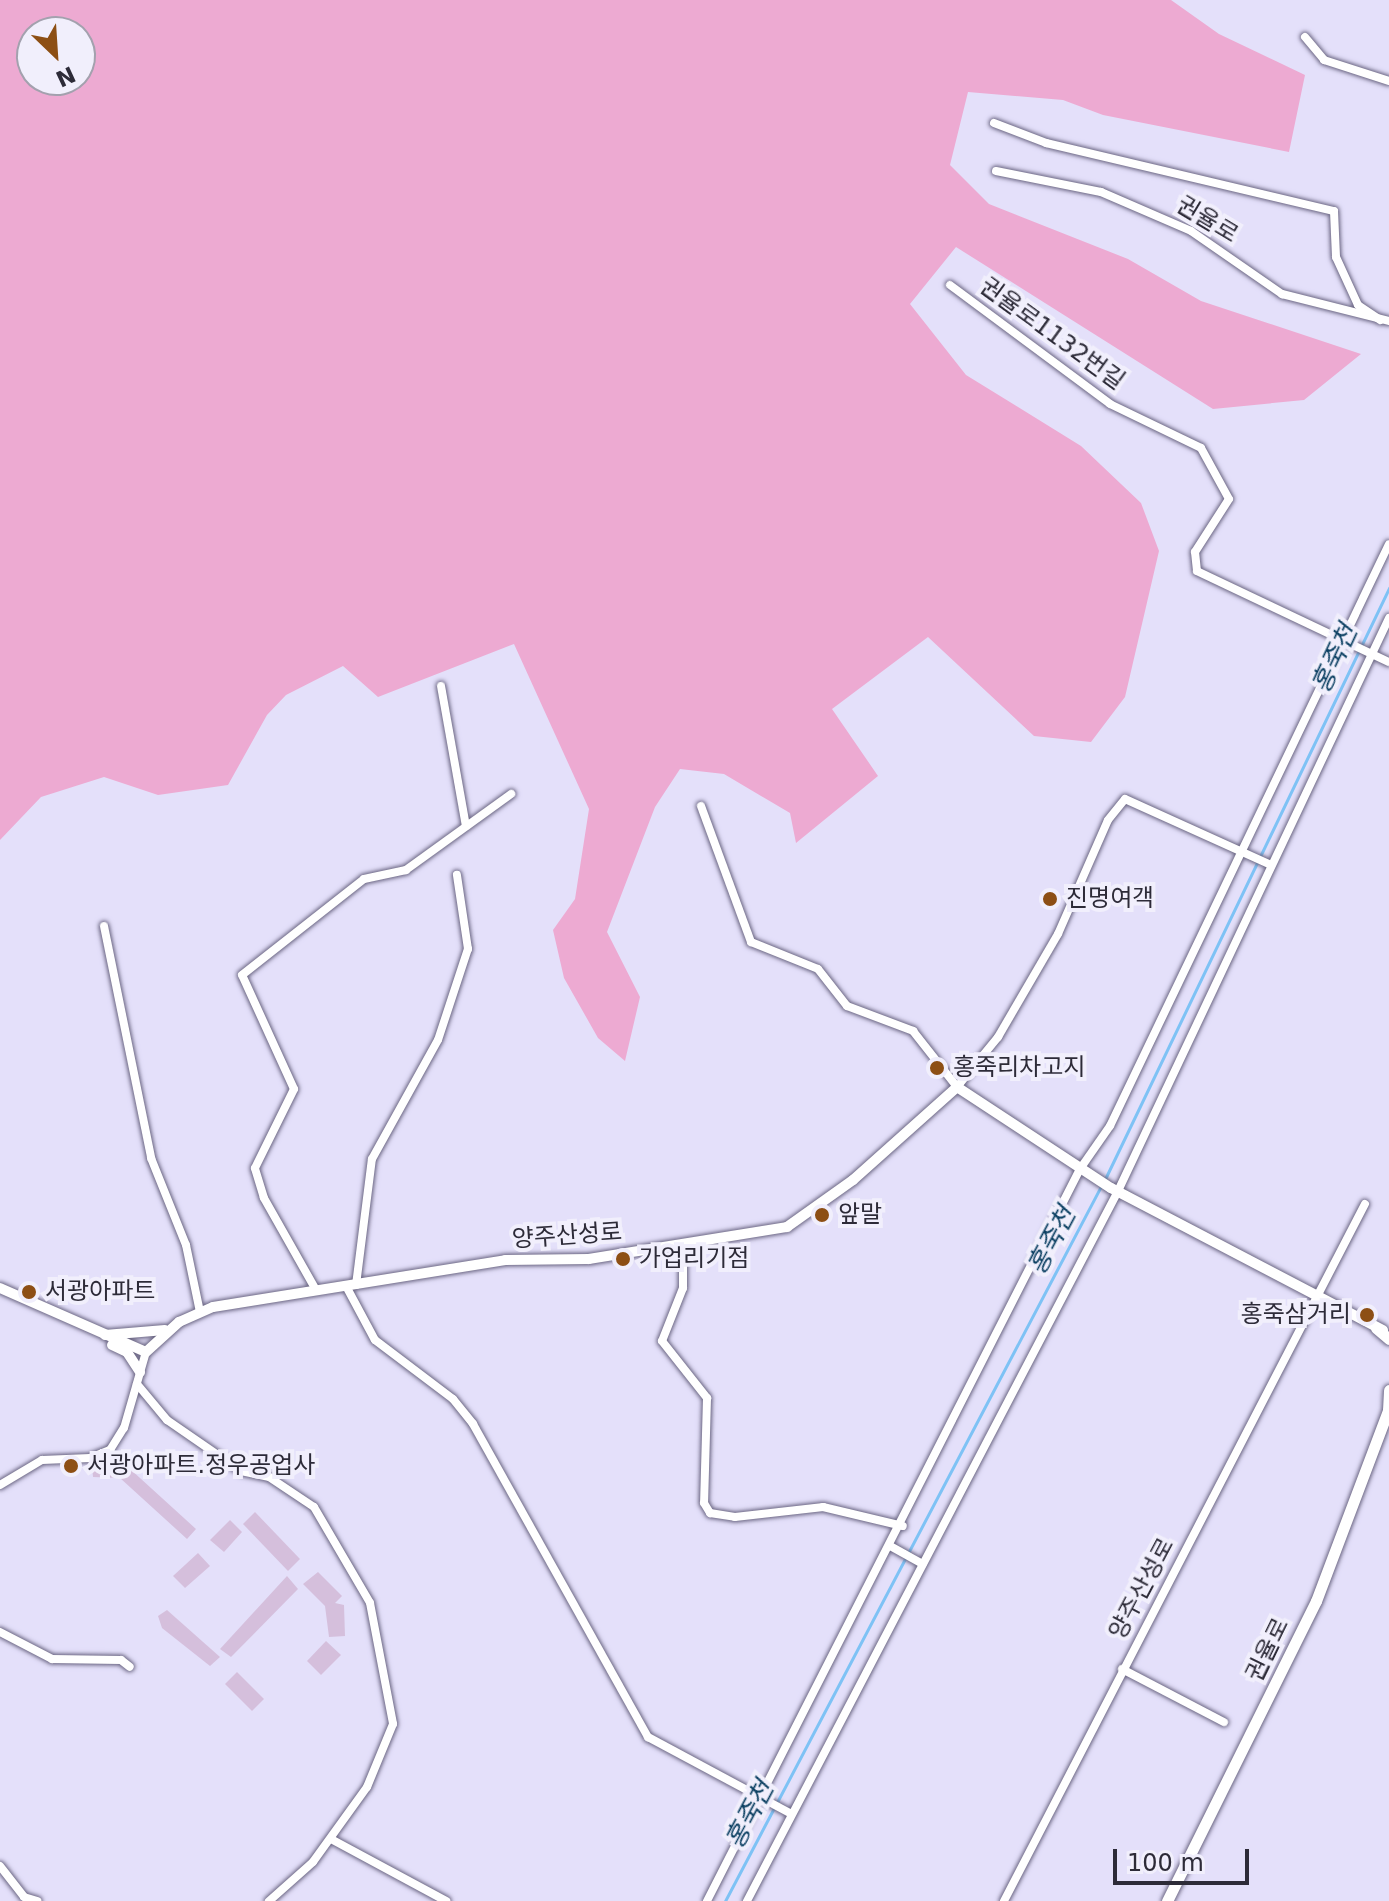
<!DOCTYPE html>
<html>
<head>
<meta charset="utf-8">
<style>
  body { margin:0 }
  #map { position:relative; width:1389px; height:1901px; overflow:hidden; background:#e4e0fa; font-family:"DejaVu Sans","Noto Sans KR",sans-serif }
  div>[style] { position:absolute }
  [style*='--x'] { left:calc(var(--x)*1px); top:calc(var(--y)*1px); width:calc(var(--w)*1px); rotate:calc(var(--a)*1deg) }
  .green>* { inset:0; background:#edaad2 }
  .stream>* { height:3px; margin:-1.5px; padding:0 1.5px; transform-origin:1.5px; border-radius:1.5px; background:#7ec2f5 }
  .building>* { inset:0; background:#d5bfdc }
  .roads { filter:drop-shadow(0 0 2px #6b6683) drop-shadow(0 0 2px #6b6683) }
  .minor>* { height:8px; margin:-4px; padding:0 4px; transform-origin:4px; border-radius:4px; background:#fff }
  .tertiary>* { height:10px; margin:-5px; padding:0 5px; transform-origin:5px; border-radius:5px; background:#fff }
  .secondary>* { height:11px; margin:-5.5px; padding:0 5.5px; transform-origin:5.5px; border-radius:5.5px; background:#fff }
  .dots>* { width:22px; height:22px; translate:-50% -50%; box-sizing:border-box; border:4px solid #f1effc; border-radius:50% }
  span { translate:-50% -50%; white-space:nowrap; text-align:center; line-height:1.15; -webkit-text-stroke:8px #f1effc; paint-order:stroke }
  .street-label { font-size:24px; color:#2d2b38 }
  .poi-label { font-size:24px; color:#2d2b38 }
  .left { translate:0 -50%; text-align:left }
  .right { translate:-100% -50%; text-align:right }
  .water-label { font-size:26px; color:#0d4163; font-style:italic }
  .north { position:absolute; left:16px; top:16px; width:80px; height:80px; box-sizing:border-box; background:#f1effc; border:2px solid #a3a1ae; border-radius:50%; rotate:155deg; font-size:22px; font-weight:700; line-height:32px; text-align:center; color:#2d2b38 }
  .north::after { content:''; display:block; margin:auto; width:28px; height:36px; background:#8d4f14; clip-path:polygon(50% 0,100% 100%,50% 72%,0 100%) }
  .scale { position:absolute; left:1113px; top:1849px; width:136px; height:36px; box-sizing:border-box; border:4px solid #2d2b38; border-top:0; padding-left:10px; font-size:24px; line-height:28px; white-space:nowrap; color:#2d2b38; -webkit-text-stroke:6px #f1effc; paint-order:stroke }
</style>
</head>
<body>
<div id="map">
  <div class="green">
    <div style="clip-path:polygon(evenodd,0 0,1171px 0,1219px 34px,1305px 75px,1289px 152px,1103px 115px,1063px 100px,968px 92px,950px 165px,989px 204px,1128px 259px,1201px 301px,1361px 354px,1304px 400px,1213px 409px,956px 247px,910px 304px,966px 375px,1081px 446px,1141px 503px,1159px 551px,1125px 697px,1091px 742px,1034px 736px,928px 637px,832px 709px,878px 776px,796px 843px,790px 813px,724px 774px,680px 769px,655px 807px,607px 932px,640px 997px,625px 1061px,598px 1038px,564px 978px,553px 930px,575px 899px,589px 809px,514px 644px,378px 697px,343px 666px,286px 695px,267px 715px,228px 785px,158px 795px,104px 777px,41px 797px,0 840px,0 0,32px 32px,80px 32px,80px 80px,32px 80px,32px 32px)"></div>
  </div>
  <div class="stream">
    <div style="--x:1105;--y:1179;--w:656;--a:-64.33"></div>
    <div style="--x:725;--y:1901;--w:808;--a:-62.26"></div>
  </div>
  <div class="building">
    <div style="clip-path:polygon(92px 1466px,120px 1467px,120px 1475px,129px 1468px,196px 1529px,187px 1539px,120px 1478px,93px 1477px)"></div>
    <div style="clip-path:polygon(255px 1512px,300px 1559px,288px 1571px,243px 1524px)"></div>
    <div style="clip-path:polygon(230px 1520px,242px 1532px,224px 1552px,210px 1540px)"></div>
    <div style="clip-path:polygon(198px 1553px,210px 1566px,185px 1588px,173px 1576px)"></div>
    <div style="clip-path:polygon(318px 1572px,342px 1596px,335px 1603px,344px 1605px,345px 1636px,329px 1637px,325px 1606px,303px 1584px)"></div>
    <div style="clip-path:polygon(287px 1576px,298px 1589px,231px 1657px,220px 1649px)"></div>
    <div style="clip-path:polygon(167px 1610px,220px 1657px,210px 1666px,162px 1628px,158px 1616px)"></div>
    <div style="clip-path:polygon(326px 1641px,341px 1655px,321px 1675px,307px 1661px)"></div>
    <div style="clip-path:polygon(237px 1672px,264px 1699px,252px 1711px,225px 1684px)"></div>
  </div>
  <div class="roads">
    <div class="minor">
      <div style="--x:1305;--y:37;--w:30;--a:50"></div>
      <div style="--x:1324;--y:60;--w:68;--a:17.9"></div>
      <div style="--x:994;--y:123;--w:56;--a:21"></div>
      <div style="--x:1046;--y:143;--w:296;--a:13.3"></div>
      <div style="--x:1334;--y:211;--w:46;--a:87.5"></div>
      <div style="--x:1336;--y:257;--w:53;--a:65.4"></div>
      <div style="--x:1358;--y:305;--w:27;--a:34"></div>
      <div style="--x:996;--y:171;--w:107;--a:11.3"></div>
      <div style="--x:1101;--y:192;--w:98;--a:23.4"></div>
      <div style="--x:1191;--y:231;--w:111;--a:34.7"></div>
      <div style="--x:1282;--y:294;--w:110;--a:14.2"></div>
      <div style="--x:950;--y:285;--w:199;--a:36.6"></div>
      <div style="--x:1110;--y:404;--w:101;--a:25.8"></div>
      <div style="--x:1201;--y:448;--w:58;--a:61.2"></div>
      <div style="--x:1229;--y:499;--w:63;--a:122.7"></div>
      <div style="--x:1195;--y:552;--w:19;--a:84"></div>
      <div style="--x:1197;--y:571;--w:212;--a:25.4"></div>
      <div style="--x:441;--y:686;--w:142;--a:79.9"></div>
      <div style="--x:701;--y:806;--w:145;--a:69.8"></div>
      <div style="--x:751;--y:942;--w:72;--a:21.9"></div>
      <div style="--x:818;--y:969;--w:47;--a:51.9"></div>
      <div style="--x:847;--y:1006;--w:71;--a:20.7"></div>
      <div style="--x:913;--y:1031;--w:71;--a:51.8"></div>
      <div style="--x:957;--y:1087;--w:65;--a:-50.6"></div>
      <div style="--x:998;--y:1037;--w:119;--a:-59.8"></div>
      <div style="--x:1058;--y:934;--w:124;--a:-66.3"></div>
      <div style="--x:1108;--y:820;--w:27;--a:-51"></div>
      <div style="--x:1125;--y:799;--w:160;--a:24.3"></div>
      <div style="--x:104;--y:926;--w:237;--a:78.5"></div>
      <div style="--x:151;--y:1158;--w:94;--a:68.1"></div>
      <div style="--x:186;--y:1245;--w:68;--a:78.2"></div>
      <div style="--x:683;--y:1244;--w:44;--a:90"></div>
      <div style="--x:683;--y:1288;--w:57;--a:111.6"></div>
      <div style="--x:662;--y:1341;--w:73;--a:51.7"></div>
      <div style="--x:707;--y:1398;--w:105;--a:91.6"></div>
      <div style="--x:704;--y:1503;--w:12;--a:59"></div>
      <div style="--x:710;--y:1513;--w:25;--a:9"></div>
      <div style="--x:735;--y:1517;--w:89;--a:-6.5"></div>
      <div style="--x:823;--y:1507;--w:82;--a:13.4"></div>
      <div style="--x:356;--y:1285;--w:127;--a:-82.8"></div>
      <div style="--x:372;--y:1159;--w:136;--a:-61"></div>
      <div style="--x:438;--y:1040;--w:96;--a:-71.8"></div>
      <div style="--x:468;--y:949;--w:75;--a:-98.5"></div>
      <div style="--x:346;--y:1286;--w:61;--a:61.8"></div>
      <div style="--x:375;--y:1340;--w:98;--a:37.1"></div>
      <div style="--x:453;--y:1399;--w:32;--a:51"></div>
      <div style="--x:473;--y:1424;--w:359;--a:60.8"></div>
      <div style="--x:648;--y:1737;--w:161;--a:28.2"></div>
      <div style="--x:316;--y:1290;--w:106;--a:-119.5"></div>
      <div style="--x:264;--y:1198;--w:31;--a:-107"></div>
      <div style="--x:255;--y:1168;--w:88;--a:-63.7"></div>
      <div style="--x:294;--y:1089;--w:125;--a:-114.5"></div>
      <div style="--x:242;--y:975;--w:155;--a:-38.2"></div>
      <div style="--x:364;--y:879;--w:43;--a:-12.1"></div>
      <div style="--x:406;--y:870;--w:130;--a:-35.9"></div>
      <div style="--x:137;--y:1384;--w:47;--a:50.2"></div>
      <div style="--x:167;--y:1420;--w:90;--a:34.6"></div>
      <div style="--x:241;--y:1471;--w:29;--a:12"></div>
      <div style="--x:269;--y:1477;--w:54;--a:33.7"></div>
      <div style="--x:314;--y:1507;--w:111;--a:59.7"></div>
      <div style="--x:370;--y:1603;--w:123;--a:79.2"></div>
      <div style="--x:393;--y:1724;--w:68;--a:112.4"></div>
      <div style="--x:367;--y:1787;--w:92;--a:125.8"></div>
      <div style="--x:313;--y:1862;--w:59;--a:138.4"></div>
      <div style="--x:0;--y:1485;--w:49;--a:-30.8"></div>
      <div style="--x:42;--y:1460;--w:48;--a:-2.4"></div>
      <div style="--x:90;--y:1458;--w:22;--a:-22"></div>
      <div style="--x:110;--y:1450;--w:26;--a:-58"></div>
      <div style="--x:124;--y:1428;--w:79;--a:-73.9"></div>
      <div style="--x:892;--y:1547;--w:35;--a:29"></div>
      <div style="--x:0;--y:1632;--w:59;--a:27.4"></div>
      <div style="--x:52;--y:1659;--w:69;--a:0.8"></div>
      <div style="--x:121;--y:1660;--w:11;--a:38"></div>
      <div style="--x:1122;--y:1669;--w:115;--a:27.5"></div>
      <div style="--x:331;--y:1839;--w:131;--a:28.3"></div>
      <div style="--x:0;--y:1866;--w:39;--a:52"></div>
      <div style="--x:24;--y:1897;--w:14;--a:17"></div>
      <div style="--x:707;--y:1901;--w:822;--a:-63"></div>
      <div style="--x:1080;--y:1169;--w:52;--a:-55.1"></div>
      <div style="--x:1110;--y:1126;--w:645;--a:-64.39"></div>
      <div style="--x:747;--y:1901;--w:801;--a:-62.41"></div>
      <div style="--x:1118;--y:1191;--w:634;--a:-64.69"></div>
      <div style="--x:1004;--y:1901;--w:785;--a:-62.62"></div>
    </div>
    <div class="tertiary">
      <div style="--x:0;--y:1288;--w:159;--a:23.7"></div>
      <div style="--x:146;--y:1352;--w:45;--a:-42.3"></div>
      <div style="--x:179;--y:1322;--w:37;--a:-24"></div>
      <div style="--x:213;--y:1307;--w:296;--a:-9.1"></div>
      <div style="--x:505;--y:1260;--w:84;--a:-0.7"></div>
      <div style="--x:589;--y:1259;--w:201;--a:-9.2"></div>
      <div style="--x:787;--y:1227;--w:81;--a:-35.5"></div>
      <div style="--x:853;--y:1180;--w:140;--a:-41.8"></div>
      <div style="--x:957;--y:1087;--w:184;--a:33.3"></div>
      <div style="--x:1111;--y:1188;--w:307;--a:27.6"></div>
      <div style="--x:105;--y:1335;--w:60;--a:-4.8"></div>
      <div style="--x:112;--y:1345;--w:17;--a:25"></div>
      <div style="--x:127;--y:1352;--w:24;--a:57"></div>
    </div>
    <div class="secondary">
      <div style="--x:1376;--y:1328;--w:17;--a:40"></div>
      <div style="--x:1388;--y:1410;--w:20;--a:-87"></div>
      <div style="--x:1167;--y:1901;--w:335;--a:-63.6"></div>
      <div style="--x:1316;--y:1601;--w:206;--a:-69.3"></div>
    </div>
  </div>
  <div class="dots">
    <div style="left:1050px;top:899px;background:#8d4f14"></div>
    <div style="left:937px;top:1068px;background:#8d4f14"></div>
    <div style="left:822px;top:1215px;background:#8d4f14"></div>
    <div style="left:623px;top:1259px;background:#8d4f14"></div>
    <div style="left:29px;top:1292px;background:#8d4f14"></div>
    <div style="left:1367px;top:1315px;background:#8d4f14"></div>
    <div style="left:71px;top:1466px;background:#8d4f14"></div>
  </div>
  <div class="street-label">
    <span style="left:1207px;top:220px;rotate:31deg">권율로</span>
    <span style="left:1052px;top:334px;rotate:36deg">권율로1132번길</span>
    <span style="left:567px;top:1236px;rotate:-4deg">양주산성로</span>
    <span style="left:1142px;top:1589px;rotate:-62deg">양주산성로</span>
    <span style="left:1268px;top:1650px;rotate:-64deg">권율로</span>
  </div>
  <div class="poi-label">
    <span class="left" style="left:1066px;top:899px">진명여객</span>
    <span class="left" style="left:953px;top:1068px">홍죽리차고지</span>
    <span class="left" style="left:838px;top:1215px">앞말</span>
    <span class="left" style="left:639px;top:1259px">가업리기점</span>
    <span class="left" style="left:45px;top:1292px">서광아파트</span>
    <span class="right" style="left:1351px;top:1315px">홍죽삼거리</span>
    <span class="left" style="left:87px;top:1466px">서광아파트.정우공업사</span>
  </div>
  <div class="water-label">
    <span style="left:1335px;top:659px;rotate:-65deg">홍죽천</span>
    <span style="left:1052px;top:1241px;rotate:-62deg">홍죽천</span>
    <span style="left:750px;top:1815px;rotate:-62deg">홍죽천</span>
  </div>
  <div class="north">N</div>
  <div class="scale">100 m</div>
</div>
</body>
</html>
